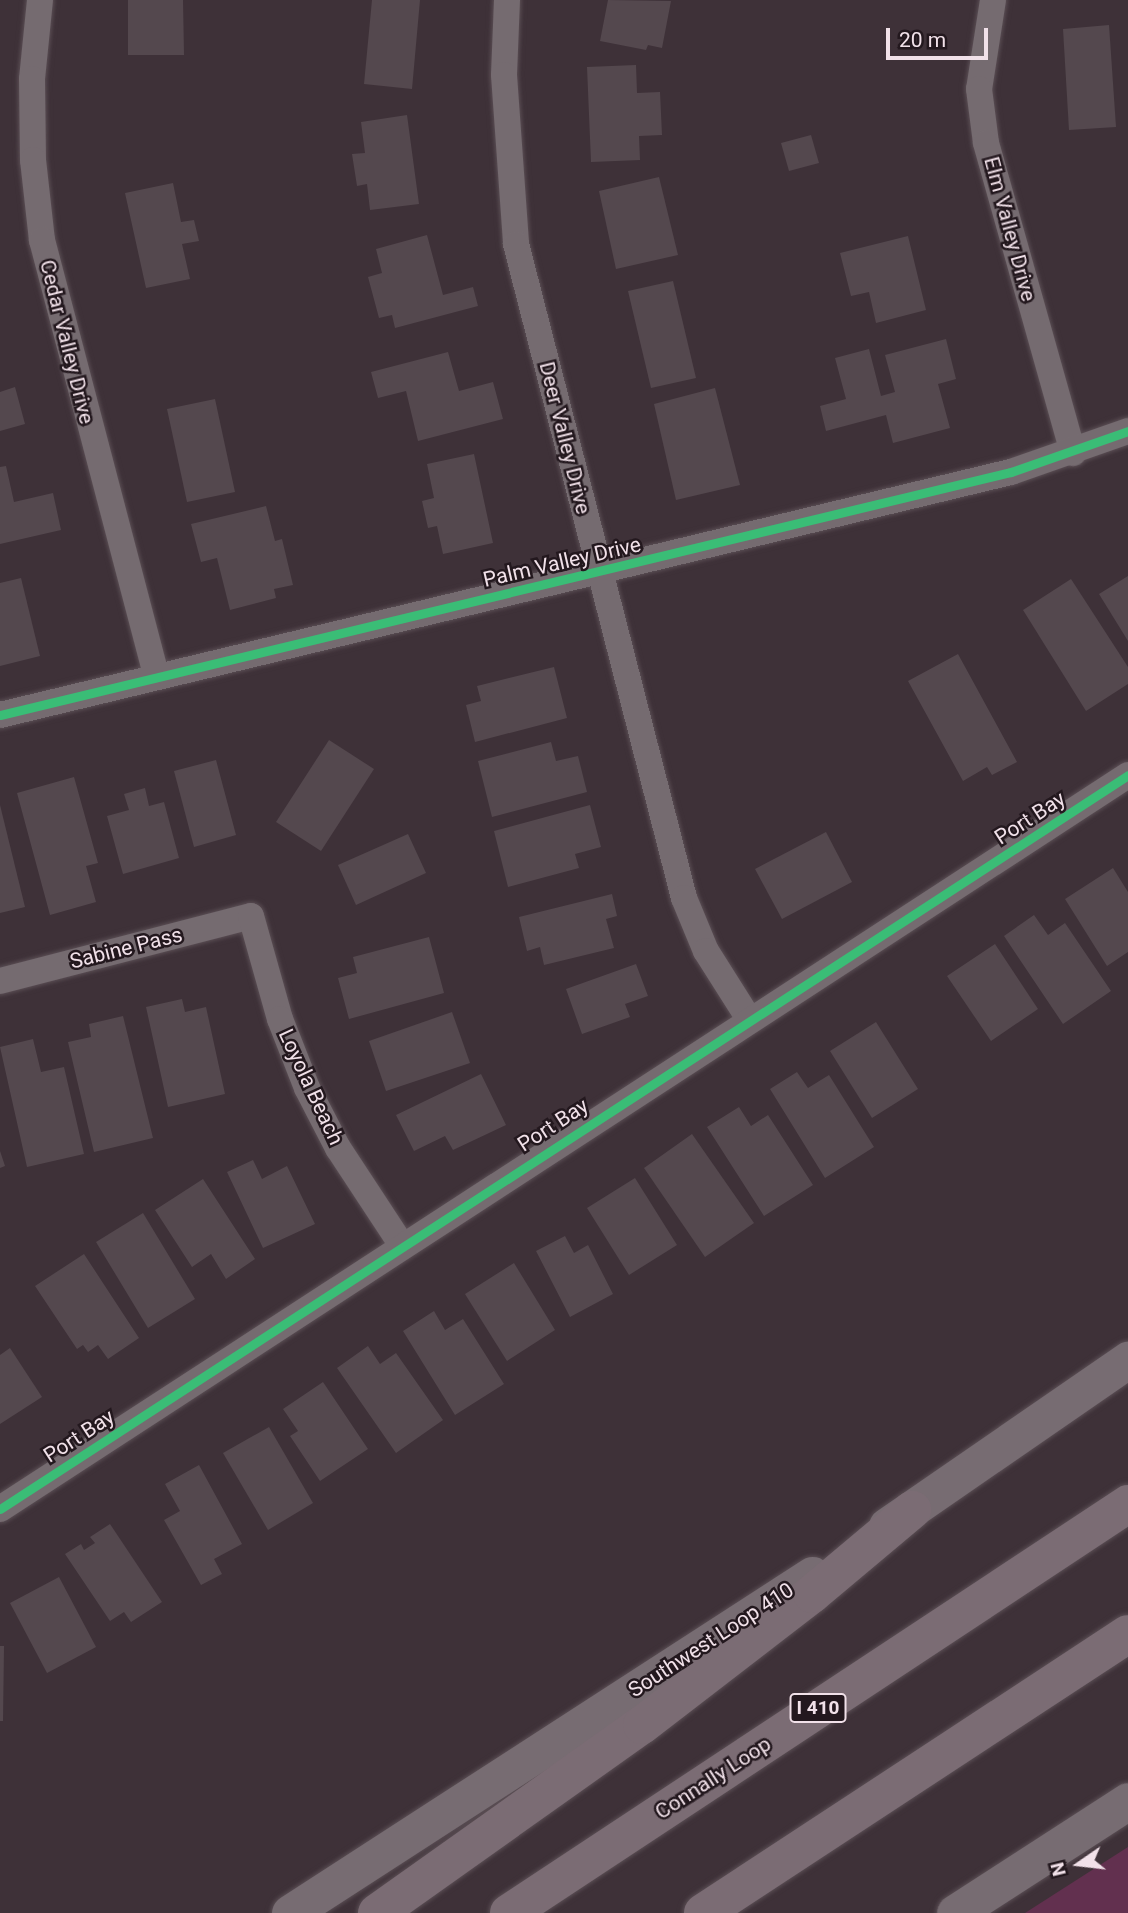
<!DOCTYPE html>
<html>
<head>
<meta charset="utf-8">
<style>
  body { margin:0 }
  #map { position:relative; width:1128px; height:1913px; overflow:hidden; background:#3e3138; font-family:Roboto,sans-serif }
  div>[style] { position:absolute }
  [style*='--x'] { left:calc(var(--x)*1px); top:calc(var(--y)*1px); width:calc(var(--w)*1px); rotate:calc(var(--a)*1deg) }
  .green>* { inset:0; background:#62304f }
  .building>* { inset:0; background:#54484e }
  .roads { filter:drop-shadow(0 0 2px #5a4e54) drop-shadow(0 0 2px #5a4e54) }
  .street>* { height:26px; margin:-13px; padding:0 13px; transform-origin:13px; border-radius:13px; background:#756b70 }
  .secondary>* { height:37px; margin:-18.5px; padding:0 18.5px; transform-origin:18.5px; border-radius:18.5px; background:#776c72 }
  .highway>* { height:38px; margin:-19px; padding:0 19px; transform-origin:19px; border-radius:19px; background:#7b6c74 }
  .cycleway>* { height:9px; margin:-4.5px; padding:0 4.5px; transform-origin:4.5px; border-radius:4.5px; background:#3abd76 }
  span { translate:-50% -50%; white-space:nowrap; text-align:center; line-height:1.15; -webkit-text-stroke:5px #23181e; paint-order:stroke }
  .shield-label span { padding:2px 5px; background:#23181e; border:2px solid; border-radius:5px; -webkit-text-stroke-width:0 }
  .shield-label { font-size:19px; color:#f1e1e9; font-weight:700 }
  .street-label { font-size:21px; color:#f1e1e9 }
  .north { position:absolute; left:1044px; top:1829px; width:70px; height:70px; -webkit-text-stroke:5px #23181e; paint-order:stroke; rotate:256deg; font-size:19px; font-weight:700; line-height:28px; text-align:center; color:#f1e1e9 }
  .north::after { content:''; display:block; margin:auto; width:24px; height:32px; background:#f1e1e9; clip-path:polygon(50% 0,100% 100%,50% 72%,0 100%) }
  .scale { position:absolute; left:886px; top:28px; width:102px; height:32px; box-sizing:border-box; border:4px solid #f1e1e9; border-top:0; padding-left:9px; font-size:21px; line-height:24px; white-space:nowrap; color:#f1e1e9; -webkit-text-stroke:5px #23181e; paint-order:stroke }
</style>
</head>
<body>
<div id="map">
  <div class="green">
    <div style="clip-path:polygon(1128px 1847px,1128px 1913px,1025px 1913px)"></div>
  </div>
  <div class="building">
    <div style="clip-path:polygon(128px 0,183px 0,184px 55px,128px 55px)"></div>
    <div style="clip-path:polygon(372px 0,420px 0,412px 89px,364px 84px)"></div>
    <div style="clip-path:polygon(608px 0,671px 1px,662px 48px,648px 45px,646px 50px,600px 41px)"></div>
    <div style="clip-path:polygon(1109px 25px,1116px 127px,1069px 130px,1063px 29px)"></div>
    <div style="clip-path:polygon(636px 65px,637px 93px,660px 92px,662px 135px,639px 136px,640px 160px,591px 162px,587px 67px)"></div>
    <div style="clip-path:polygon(407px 115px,419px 204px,370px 210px,367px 184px,357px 186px,352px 154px,365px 153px,361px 122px)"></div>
    <div style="clip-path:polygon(811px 135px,819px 163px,789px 171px,781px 143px)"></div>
    <div style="clip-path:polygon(659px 177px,678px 255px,616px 269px,599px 191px)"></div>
    <div style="clip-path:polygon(173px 183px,181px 222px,194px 220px,199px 241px,182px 244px,190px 279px,146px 288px,125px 193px)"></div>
    <div style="clip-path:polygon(427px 235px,443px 295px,473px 287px,478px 306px,395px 328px,392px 315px,379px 318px,368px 277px,382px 273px,376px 249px)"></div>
    <div style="clip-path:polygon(908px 236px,926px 310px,876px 323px,869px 292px,851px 296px,840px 253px)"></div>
    <div style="clip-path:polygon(673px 281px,696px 378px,651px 388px,628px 291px)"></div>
    <div style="clip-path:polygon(946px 339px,956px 379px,938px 384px,950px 428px,893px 443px,886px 415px,826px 431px,820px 406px,846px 399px,835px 358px,869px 349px,881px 396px,895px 392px,885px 355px)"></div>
    <div style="clip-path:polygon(448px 352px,459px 391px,493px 382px,503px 419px,418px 441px,406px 391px,378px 398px,371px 372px)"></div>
    <div style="clip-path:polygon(15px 387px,25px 424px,0 431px,0 392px)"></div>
    <div style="clip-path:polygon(715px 388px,740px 485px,676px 500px,654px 404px)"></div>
    <div style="clip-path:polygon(215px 399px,235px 492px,187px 502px,167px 409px)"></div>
    <div style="clip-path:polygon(474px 454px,493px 543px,443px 554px,437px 526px,428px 528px,422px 501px,434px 498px,427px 464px)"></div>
    <div style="clip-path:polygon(6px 466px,14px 502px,53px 493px,61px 530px,0 544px,0 467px)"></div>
    <div style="clip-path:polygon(266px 506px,275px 541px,282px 539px,293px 585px,274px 589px,276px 598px,230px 610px,217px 558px,201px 562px,191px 524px)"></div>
    <div style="clip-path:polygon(1128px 576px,1128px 641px,1099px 594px)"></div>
    <div style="clip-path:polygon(21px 578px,40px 656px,0 666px,0 583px)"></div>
    <div style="clip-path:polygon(1071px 579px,1128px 667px,1128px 684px,1086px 711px,1023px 610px)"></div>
    <div style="clip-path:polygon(958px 654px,1017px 762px,992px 775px,987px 767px,963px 781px,908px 681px)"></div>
    <div style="clip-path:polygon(554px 667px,567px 718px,475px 742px,466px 705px,481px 701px,477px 686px)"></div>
    <div style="clip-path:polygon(329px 740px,374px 769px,321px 851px,276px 822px)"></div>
    <div style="clip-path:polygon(551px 742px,556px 761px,578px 756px,587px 792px,492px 817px,478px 761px)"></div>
    <div style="clip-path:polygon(216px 760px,236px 835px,194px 847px,174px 771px)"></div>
    <div style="clip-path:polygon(74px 777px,98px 863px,86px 866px,96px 902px,50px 915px,17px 793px)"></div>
    <div style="clip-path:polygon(145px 788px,149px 806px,164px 802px,179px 858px,123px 874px,107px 816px,129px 810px,124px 794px)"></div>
    <div style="clip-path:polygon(0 805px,25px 907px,0 913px)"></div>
    <div style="clip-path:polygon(590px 805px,601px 847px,575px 854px,579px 868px,508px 887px,494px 831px)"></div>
    <div style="clip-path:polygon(826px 832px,852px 882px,782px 919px,755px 869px)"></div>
    <div style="clip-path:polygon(408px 834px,426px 873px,356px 905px,338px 865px)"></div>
    <div style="clip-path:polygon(1113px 868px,1128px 892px,1128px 952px,1107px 966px,1065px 899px)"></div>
    <div style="clip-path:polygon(612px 894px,617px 916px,606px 919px,614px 948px,544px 965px,540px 947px,527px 951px,519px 917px)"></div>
    <div style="clip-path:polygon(1034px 915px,1048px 935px,1065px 923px,1111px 991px,1063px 1024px,1004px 936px)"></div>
    <div style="clip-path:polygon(429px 937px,444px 993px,349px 1019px,338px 978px,357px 973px,353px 957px)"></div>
    <div style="clip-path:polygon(995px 944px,1038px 1009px,991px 1041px,947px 976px)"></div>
    <div style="clip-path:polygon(636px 964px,648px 996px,625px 1004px,630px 1017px,582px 1034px,566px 989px)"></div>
    <div style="clip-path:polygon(182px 999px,185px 1012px,206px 1007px,225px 1094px,168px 1107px,146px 1007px)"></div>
    <div style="clip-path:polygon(452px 1012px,470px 1063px,386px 1091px,369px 1041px)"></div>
    <div style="clip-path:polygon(123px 1016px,153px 1138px,94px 1152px,68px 1042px,91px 1037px,89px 1024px)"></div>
    <div style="clip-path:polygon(876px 1022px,918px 1089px,872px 1118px,830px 1051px)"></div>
    <div style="clip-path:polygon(33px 1039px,41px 1072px,64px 1067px,84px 1154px,27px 1167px,0 1047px)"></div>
    <div style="clip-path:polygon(797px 1072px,808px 1088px,829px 1075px,874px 1147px,825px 1178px,770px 1089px)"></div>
    <div style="clip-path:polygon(481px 1074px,506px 1125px,453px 1150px,445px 1136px,414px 1151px,396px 1115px)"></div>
    <div style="clip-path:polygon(739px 1107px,751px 1126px,768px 1115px,813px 1185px,764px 1216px,707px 1127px)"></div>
    <div style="clip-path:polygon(692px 1134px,754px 1223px,705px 1257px,644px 1168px)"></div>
    <div style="clip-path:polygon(0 1151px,5px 1166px,0 1168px)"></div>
    <div style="clip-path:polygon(253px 1160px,262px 1179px,287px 1166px,315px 1224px,263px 1248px,227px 1172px)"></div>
    <div style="clip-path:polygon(635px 1178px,677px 1245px,629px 1275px,587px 1208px)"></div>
    <div style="clip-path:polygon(203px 1179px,255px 1259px,226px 1279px,211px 1254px,192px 1267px,155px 1210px)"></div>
    <div style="clip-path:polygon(143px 1213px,195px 1299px,148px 1328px,96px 1242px)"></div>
    <div style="clip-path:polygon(565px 1236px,574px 1253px,588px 1245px,613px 1294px,570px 1317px,536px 1251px)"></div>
    <div style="clip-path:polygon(84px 1254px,139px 1338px,108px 1359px,98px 1345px,88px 1352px,83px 1345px,77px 1349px,35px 1286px)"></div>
    <div style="clip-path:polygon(514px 1263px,555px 1330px,507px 1361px,465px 1294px)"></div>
    <div style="clip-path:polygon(434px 1311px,445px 1330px,463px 1319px,504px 1384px,455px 1415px,403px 1331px)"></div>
    <div style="clip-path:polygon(368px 1346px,380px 1364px,396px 1353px,443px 1420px,396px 1453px,337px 1368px)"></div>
    <div style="clip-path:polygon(10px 1348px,42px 1397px,0 1424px,0 1355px)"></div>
    <div style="clip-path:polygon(323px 1382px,368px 1449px,320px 1481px,290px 1436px,298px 1431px,283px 1409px)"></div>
    <div style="clip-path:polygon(269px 1427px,313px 1503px,268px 1530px,223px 1453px)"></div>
    <div style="clip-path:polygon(199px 1465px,242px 1544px,214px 1559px,222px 1574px,201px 1585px,164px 1520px,180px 1511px,165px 1484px)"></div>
    <div style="clip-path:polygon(110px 1524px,162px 1602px,131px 1622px,124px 1612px,110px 1621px,65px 1554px,81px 1544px,84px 1550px,95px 1543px,90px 1537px)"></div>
    <div style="clip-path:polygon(59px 1577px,96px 1647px,47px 1673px,10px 1603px)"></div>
    <div style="clip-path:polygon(0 1646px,4px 1646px,3px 1721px,0 1721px)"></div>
  </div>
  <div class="roads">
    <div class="street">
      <div style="--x:40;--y:0;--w:79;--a:95.8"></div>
      <div style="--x:32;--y:79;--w:81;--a:89.3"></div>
      <div style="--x:33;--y:160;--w:81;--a:83.6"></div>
      <div style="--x:42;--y:240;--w:451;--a:75.3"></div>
      <div style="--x:507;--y:0;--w:75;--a:92.3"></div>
      <div style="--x:504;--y:75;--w:169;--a:85.9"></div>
      <div style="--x:516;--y:244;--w:675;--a:75.59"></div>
      <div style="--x:684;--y:898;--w:57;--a:67.5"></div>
      <div style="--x:706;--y:951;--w:80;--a:57.7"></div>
      <div style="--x:993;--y:0;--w:90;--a:98.9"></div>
      <div style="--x:979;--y:89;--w:54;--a:82.6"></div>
      <div style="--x:986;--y:143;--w:322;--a:74.3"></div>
      <div style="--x:0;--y:715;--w:1040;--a:-13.52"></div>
      <div style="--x:1011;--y:472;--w:124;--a:-19.3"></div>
      <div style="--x:0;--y:981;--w:259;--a:-14.5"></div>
      <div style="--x:251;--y:916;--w:107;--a:74.3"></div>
      <div style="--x:280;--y:1019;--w:74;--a:68.6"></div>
      <div style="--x:307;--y:1088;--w:68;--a:62.7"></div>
      <div style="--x:338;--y:1148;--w:115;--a:56.7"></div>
      <div style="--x:0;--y:1509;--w:1346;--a:-33.05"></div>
    </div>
    <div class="secondary">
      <div style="--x:887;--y:1526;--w:293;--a:-34.6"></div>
      <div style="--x:290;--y:1913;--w:622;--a:-32.92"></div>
      <div style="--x:955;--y:1913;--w:206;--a:-32.9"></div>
    </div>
    <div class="highway">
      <div style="--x:377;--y:1913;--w:325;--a:-35.4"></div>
      <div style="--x:642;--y:1725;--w:215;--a:-37.6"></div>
      <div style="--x:812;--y:1594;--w:131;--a:-40"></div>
      <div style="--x:509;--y:1913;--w:742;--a:-33.45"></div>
      <div style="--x:703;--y:1913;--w:508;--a:-33.28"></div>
    </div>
  </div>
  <div class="cycleway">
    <div style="--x:0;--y:715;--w:1040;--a:-13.52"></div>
    <div style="--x:1011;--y:472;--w:124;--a:-19.3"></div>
    <div style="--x:0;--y:1509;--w:1346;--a:-33.05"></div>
  </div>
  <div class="shield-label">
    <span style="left:818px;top:1708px">I 410</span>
  </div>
  <div class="street-label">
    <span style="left:1010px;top:229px;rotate:75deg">Elm Valley Drive</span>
    <span style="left:67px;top:342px;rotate:76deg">Cedar Valley Drive</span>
    <span style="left:565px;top:438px;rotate:76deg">Deer Valley Drive</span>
    <span style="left:562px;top:562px;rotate:-13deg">Palm Valley Drive</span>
    <span style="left:1030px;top:818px;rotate:-33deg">Port Bay</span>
    <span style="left:126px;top:948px;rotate:-14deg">Sabine Pass</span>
    <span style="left:311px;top:1087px;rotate:65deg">Loyola Beach</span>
    <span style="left:553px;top:1125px;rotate:-33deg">Port Bay</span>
    <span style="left:79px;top:1436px;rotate:-33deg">Port Bay</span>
    <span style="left:711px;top:1640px;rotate:-33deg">Southwest Loop 410</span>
    <span style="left:713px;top:1778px;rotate:-33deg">Connally Loop</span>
  </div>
  <div class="north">N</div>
  <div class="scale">20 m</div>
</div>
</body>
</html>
